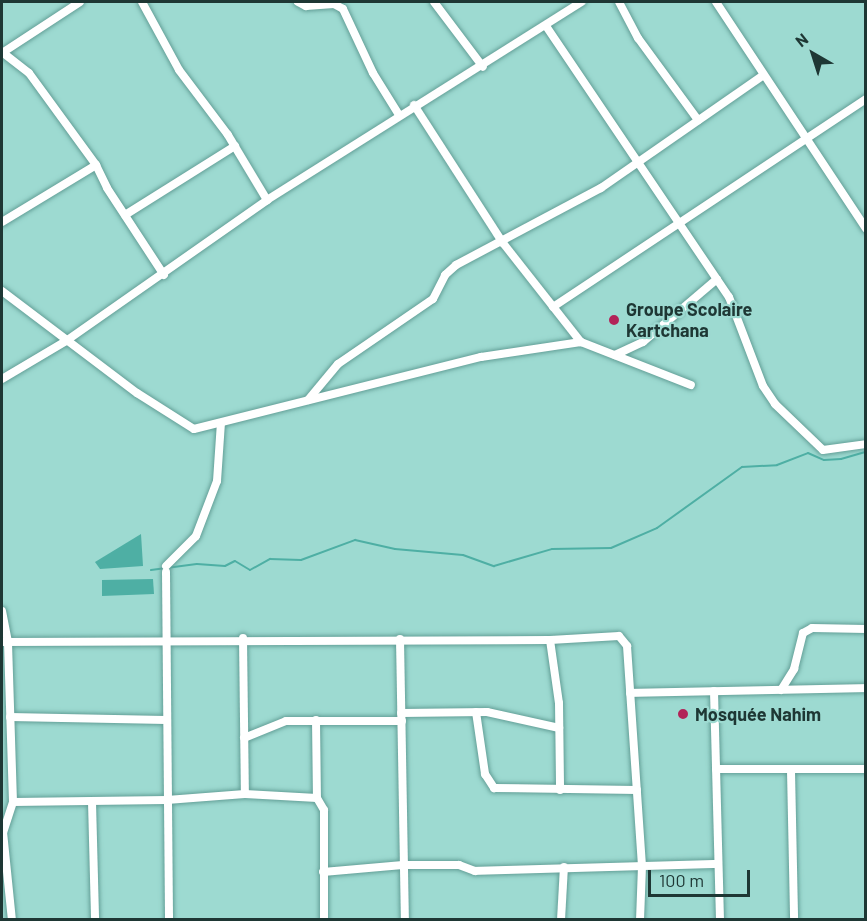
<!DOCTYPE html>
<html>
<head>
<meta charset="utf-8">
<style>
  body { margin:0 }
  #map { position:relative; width:867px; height:921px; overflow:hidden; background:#9ddad1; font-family:Barlow,sans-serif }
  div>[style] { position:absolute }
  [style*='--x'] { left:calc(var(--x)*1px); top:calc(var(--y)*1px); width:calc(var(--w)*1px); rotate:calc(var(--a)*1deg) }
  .water>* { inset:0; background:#4eafa4 }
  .stream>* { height:2px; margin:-1px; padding:0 1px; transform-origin:1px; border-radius:1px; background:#4eafa4 }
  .roads { filter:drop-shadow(0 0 2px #639f97) drop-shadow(0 0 2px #639f97) }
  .minor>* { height:8px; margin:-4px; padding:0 4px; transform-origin:4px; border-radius:4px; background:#fff }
  .dots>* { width:16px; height:16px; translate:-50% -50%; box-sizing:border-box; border:3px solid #9ddad1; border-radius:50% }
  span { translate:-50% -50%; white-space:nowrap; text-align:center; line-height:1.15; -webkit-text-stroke:4.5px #9ddad1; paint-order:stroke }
  .poi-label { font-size:18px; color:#1e3734; font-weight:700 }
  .left { translate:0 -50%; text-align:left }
  .frame { position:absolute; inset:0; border:3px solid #1e3734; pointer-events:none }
  .north { position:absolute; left:783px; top:24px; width:60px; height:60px; -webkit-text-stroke:4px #9ddad1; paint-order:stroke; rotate:321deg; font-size:16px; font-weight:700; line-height:24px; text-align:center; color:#1e3734 }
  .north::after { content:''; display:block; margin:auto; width:21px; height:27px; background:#1e3734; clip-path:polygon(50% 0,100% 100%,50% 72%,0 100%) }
  .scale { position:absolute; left:648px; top:870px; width:102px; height:27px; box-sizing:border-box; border:3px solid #1e3734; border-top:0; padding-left:8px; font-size:18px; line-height:21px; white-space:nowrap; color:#1e3734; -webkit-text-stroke:4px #9ddad1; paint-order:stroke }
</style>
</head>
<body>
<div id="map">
  <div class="water">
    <div style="clip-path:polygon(141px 534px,143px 566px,100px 569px,95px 562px)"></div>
    <div style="clip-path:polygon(153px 579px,154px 594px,102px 596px,102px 580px)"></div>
  </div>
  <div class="stream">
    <div style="--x:151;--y:570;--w:46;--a:-7.4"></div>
    <div style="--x:197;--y:564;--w:28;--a:4"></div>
    <div style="--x:225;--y:566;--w:11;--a:-27"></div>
    <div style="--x:235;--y:561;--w:17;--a:31"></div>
    <div style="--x:250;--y:570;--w:23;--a:-29"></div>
    <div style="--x:270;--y:559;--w:31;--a:2"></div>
    <div style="--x:301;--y:560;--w:58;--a:-20.3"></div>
    <div style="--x:355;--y:540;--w:41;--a:12.7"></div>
    <div style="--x:395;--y:549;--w:68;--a:5"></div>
    <div style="--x:463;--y:555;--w:33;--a:20"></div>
    <div style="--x:494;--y:566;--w:60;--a:-16.3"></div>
    <div style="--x:552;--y:549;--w:59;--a:-1"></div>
    <div style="--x:611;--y:548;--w:50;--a:-23.5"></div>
    <div style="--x:657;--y:528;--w:105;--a:-35.7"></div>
    <div style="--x:742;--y:467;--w:35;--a:-3"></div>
    <div style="--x:777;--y:465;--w:33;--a:-21"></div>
    <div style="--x:808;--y:453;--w:17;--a:24"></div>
    <div style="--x:824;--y:460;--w:17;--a:-3"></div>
    <div style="--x:841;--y:459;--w:26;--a:-16"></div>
  </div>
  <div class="roads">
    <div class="minor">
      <div style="--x:142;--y:2;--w:77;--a:61.4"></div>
      <div style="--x:179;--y:70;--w:81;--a:53"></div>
      <div style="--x:228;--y:135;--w:76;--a:59"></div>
      <div style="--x:298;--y:2;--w:9;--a:27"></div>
      <div style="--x:306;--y:6;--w:28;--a:-4"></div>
      <div style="--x:334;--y:4;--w:10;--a:29"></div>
      <div style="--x:343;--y:9;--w:71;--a:64.9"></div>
      <div style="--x:373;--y:73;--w:49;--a:58.2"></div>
      <div style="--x:434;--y:2;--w:81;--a:53"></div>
      <div style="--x:619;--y:2;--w:41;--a:62.2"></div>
      <div style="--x:638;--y:38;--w:102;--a:53.8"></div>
      <div style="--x:716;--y:2;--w:272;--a:56.5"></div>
      <div style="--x:546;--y:26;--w:327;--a:56"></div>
      <div style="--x:729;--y:297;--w:95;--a:69.1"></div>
      <div style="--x:763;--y:386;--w:22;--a:56"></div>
      <div style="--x:775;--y:404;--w:66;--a:43.8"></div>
      <div style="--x:823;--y:450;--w:43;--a:-7.9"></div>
      <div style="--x:2;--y:52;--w:34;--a:38"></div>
      <div style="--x:29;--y:73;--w:114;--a:53.9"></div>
      <div style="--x:96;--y:165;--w:25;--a:64"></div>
      <div style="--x:107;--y:188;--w:104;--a:56.8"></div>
      <div style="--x:2;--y:53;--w:93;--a:-33.2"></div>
      <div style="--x:414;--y:105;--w:164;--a:57.2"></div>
      <div style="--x:503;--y:243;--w:126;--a:51.8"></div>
      <div style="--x:125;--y:215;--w:130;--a:-32.1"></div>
      <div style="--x:2;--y:222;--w:110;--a:-31.2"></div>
      <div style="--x:2;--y:291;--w:169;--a:37.1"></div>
      <div style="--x:137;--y:393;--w:67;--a:32.3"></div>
      <div style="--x:194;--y:429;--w:296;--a:-14.1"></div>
      <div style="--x:481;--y:357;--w:101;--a:-8.5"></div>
      <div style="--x:581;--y:342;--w:118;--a:21.4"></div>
      <div style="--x:553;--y:307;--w:376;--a:-33.6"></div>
      <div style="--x:615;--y:355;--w:31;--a:-25"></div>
      <div style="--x:643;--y:342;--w:97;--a:-40.4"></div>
      <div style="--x:2;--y:379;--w:74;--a:-30.7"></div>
      <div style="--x:66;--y:341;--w:246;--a:-35"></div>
      <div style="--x:267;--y:200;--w:372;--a:-32.2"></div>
      <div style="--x:308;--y:400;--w:47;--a:-50.2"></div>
      <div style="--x:338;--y:364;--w:115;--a:-34.4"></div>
      <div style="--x:433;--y:299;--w:27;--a:-63"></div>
      <div style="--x:445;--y:275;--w:15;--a:-42"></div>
      <div style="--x:456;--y:265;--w:164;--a:-28"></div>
      <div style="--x:601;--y:188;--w:196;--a:-34.8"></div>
      <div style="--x:166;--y:566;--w:42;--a:-45"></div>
      <div style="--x:196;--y:536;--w:59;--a:-69.1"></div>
      <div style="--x:217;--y:481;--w:58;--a:-86.1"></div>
      <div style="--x:166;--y:572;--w:348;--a:89.5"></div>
      <div style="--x:2;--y:611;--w:33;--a:79"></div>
      <div style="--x:8;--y:643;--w:159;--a:88.2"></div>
      <div style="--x:13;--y:802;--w:32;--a:108"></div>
      <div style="--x:3;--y:832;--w:88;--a:84.2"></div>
      <div style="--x:243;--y:638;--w:156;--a:89.3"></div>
      <div style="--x:400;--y:639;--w:281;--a:89"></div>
      <div style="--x:550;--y:640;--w:64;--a:81.9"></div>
      <div style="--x:559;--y:703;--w:87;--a:89.3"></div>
      <div style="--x:2;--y:642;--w:548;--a:-0.21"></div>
      <div style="--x:550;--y:640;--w:69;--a:-3.3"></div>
      <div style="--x:619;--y:636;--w:13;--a:51"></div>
      <div style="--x:627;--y:646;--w:221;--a:86.1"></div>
      <div style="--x:642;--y:866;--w:54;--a:92.1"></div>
      <div style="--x:781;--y:690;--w:25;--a:-58"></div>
      <div style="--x:794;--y:669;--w:37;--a:-76"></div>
      <div style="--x:803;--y:633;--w:10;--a:-29"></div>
      <div style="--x:812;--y:628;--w:54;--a:1.1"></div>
      <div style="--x:714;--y:691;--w:229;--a:88.5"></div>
      <div style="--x:630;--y:693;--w:236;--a:-1.2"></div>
      <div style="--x:476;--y:712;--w:63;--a:81.7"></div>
      <div style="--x:485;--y:774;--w:17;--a:57"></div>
      <div style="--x:494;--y:788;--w:143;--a:0.8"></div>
      <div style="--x:401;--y:713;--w:86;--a:-0.7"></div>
      <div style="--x:487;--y:712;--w:74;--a:12.5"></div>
      <div style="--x:10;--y:717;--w:156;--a:1.1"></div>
      <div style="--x:316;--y:720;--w:78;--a:89.3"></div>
      <div style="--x:317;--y:798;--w:14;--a:60"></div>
      <div style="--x:324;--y:810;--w:110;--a:90"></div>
      <div style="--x:244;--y:738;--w:45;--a:-22"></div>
      <div style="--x:286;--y:721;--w:116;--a:0"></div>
      <div style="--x:716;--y:769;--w:150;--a:0"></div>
      <div style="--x:791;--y:771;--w:149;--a:88.8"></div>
      <div style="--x:13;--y:802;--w:154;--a:-0.7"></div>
      <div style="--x:167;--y:800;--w:78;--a:-4.4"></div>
      <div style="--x:245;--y:794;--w:72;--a:3.2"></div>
      <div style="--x:92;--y:802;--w:118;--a:88.5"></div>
      <div style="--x:323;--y:872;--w:80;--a:-5"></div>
      <div style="--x:403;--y:865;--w:56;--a:0"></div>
      <div style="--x:459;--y:865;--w:17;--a:21"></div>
      <div style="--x:475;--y:871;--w:243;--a:-1.7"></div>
      <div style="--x:561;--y:920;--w:53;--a:-86.8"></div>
    </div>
  </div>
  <div class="dots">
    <div style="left:614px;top:320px;background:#b22358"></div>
    <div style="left:683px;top:714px;background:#b22358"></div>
  </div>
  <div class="poi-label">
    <span class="left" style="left:626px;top:320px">Groupe Scolaire<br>Kartchana</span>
    <span class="left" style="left:695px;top:714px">Mosquée Nahim</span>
  </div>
  <div class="frame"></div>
  <div class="north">N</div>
  <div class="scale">100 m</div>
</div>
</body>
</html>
